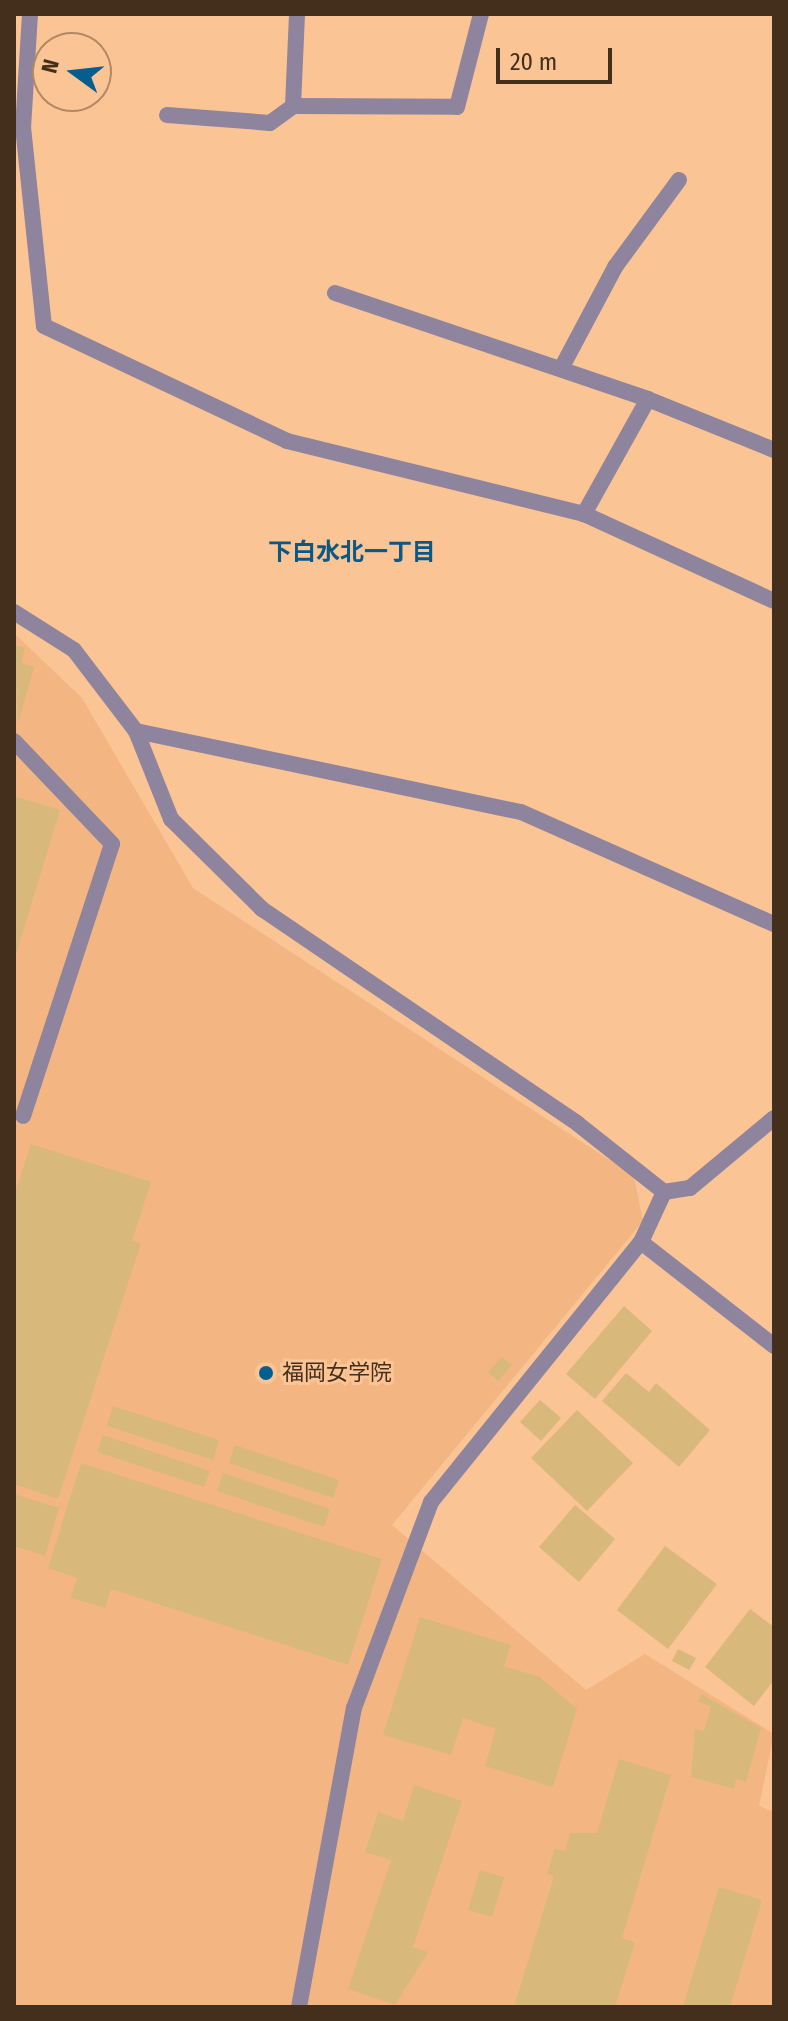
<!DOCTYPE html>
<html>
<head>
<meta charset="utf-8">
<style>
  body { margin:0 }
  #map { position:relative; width:788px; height:2021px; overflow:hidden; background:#fbc495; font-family:"Fira Sans Condensed","Noto Sans JP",sans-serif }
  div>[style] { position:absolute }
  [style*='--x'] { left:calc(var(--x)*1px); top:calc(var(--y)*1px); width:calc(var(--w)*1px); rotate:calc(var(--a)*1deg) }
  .built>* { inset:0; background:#f3b682 }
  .building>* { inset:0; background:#d9b87b }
  .lane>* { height:16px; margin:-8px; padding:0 8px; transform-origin:8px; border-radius:8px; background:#8e849e }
  .street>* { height:16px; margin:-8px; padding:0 8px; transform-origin:8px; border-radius:8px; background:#8e849e }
  .dots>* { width:22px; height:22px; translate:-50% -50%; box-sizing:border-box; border:4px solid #fbc495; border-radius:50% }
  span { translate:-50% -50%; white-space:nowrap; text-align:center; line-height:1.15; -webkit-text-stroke:6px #fbc495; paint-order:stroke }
  .poi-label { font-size:22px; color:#442f1c }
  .left { translate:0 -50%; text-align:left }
  .neighbourhood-label { font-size:24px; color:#0b5885; font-weight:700 }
  .frame { position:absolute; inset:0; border:16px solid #442f1c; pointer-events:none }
  .north { position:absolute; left:32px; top:32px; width:80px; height:80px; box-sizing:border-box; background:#fbc495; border:2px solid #b28865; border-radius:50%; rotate:285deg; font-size:22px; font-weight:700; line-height:32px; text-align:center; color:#442f1c }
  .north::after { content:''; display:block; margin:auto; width:28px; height:36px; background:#045e8f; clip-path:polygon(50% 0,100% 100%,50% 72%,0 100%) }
  .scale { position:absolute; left:496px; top:48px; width:116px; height:36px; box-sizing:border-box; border:4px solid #442f1c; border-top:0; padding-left:10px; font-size:24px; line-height:28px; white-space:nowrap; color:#442f1c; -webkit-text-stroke:6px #fbc495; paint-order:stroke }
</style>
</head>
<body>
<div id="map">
  <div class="built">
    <div style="clip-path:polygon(14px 633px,82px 698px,193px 888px,634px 1176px,643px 1221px,392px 1525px,586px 1690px,645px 1654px,774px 1734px,759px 1806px,774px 1812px,774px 2007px,14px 2007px)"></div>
  </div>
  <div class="building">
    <div style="clip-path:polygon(14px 645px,25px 648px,21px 663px,34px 667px,18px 724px)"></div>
    <div style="clip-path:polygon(14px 796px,60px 810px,15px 958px,14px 958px)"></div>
    <div style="clip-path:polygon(31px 1144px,151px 1182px,132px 1241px,141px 1243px,58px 1499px,14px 1484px,14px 1196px)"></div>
    <div style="clip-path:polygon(624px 1306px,652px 1331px,595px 1399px,566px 1374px)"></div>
    <div style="clip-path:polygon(502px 1357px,512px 1365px,498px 1381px,488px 1372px)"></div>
    <div style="clip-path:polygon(626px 1373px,649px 1392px,656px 1383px,710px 1430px,679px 1467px,602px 1401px)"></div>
    <div style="clip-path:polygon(540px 1400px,561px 1418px,541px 1441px,520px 1422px)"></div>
    <div style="clip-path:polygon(113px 1406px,219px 1440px,213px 1460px,107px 1426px)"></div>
    <div style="clip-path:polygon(577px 1410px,633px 1463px,587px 1511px,531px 1458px)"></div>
    <div style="clip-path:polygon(103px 1435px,210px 1471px,204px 1487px,97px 1452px)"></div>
    <div style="clip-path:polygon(235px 1445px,339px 1480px,333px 1498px,229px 1463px)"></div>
    <div style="clip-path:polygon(81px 1463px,382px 1559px,348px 1665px,111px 1589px,105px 1608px,71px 1598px,77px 1578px,48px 1568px)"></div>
    <div style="clip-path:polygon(223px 1473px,330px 1509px,324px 1527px,217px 1491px)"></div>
    <div style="clip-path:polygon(14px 1494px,59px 1508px,45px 1556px,14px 1546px)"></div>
    <div style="clip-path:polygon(575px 1505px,615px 1539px,579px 1582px,539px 1547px)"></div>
    <div style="clip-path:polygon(665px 1546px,717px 1584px,668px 1649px,617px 1610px)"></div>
    <div style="clip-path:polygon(750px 1609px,774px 1627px,774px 1680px,754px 1706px,705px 1667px)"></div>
    <div style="clip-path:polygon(420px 1617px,511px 1645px,504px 1666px,540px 1677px,577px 1709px,553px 1787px,485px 1766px,496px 1729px,463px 1718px,451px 1755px,383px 1735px)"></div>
    <div style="clip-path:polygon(678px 1649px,696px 1658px,689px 1670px,672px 1661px)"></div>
    <div style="clip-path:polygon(701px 1694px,761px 1728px,746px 1782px,736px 1779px,734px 1789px,691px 1777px,695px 1729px,704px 1731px,711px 1707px,698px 1701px)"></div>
    <div style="clip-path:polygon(619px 1759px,671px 1775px,622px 1938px,635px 1942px,615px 2007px,514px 2007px,554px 1876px,547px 1874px,555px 1848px,565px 1851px,570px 1833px,597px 1833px)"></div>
    <div style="clip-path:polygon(414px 1785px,462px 1801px,413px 1947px,428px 1952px,395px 2005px,348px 1989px,391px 1860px,365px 1852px,378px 1812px,403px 1821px)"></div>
    <div style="clip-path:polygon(480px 1870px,504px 1877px,492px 1917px,468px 1910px)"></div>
    <div style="clip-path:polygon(719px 1887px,762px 1900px,730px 2007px,683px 2007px)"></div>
  </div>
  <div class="lane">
    <div style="--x:14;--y:741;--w:142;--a:46.4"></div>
    <div style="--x:112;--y:844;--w:286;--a:108.1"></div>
    <div style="--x:299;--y:2007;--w:304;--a:-79.6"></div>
    <div style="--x:354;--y:1708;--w:220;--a:-69.5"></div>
  </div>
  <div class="street">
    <div style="--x:30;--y:14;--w:113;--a:93.5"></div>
    <div style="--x:23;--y:127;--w:200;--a:84"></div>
    <div style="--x:44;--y:326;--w:269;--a:25.3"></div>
    <div style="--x:287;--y:441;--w:306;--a:13.8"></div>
    <div style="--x:293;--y:106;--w:92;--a:-87.5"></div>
    <div style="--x:167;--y:115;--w:103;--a:4.4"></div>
    <div style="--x:270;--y:123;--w:29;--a:-36"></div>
    <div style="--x:293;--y:106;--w:164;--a:0.3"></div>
    <div style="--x:457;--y:107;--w:96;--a:-75.5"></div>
    <div style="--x:335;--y:293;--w:330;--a:18.7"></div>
    <div style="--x:563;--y:365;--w:111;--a:-62"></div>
    <div style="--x:615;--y:267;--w:108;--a:-53.7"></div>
    <div style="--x:774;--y:450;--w:136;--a:-158"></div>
    <div style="--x:648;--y:399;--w:132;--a:119.1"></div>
    <div style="--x:584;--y:514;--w:209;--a:24.6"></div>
    <div style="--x:14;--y:612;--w:71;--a:32.3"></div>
    <div style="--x:74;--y:650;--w:102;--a:52.6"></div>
    <div style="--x:136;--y:731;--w:95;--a:68.3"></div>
    <div style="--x:171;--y:819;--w:128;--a:44.7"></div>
    <div style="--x:262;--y:909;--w:382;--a:34.2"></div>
    <div style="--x:578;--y:1124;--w:110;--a:38.3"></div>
    <div style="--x:136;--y:731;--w:393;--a:11.9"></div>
    <div style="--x:521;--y:812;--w:277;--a:23.9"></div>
    <div style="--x:641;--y:1242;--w:169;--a:38"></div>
    <div style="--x:431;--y:1502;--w:334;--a:-51.1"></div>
    <div style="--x:641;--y:1242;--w:55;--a:-65.3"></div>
    <div style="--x:664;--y:1192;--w:26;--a:-9"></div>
    <div style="--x:690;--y:1188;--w:109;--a:-39.8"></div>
  </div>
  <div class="dots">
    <div style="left:266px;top:1373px;background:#045e8f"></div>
  </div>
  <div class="poi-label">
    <span class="left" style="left:282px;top:1373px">福岡女学院</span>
  </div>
  <div class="neighbourhood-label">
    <span style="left:352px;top:553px">下白水北一丁目</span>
  </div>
  <div class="frame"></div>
  <div class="north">N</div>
  <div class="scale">20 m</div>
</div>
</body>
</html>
